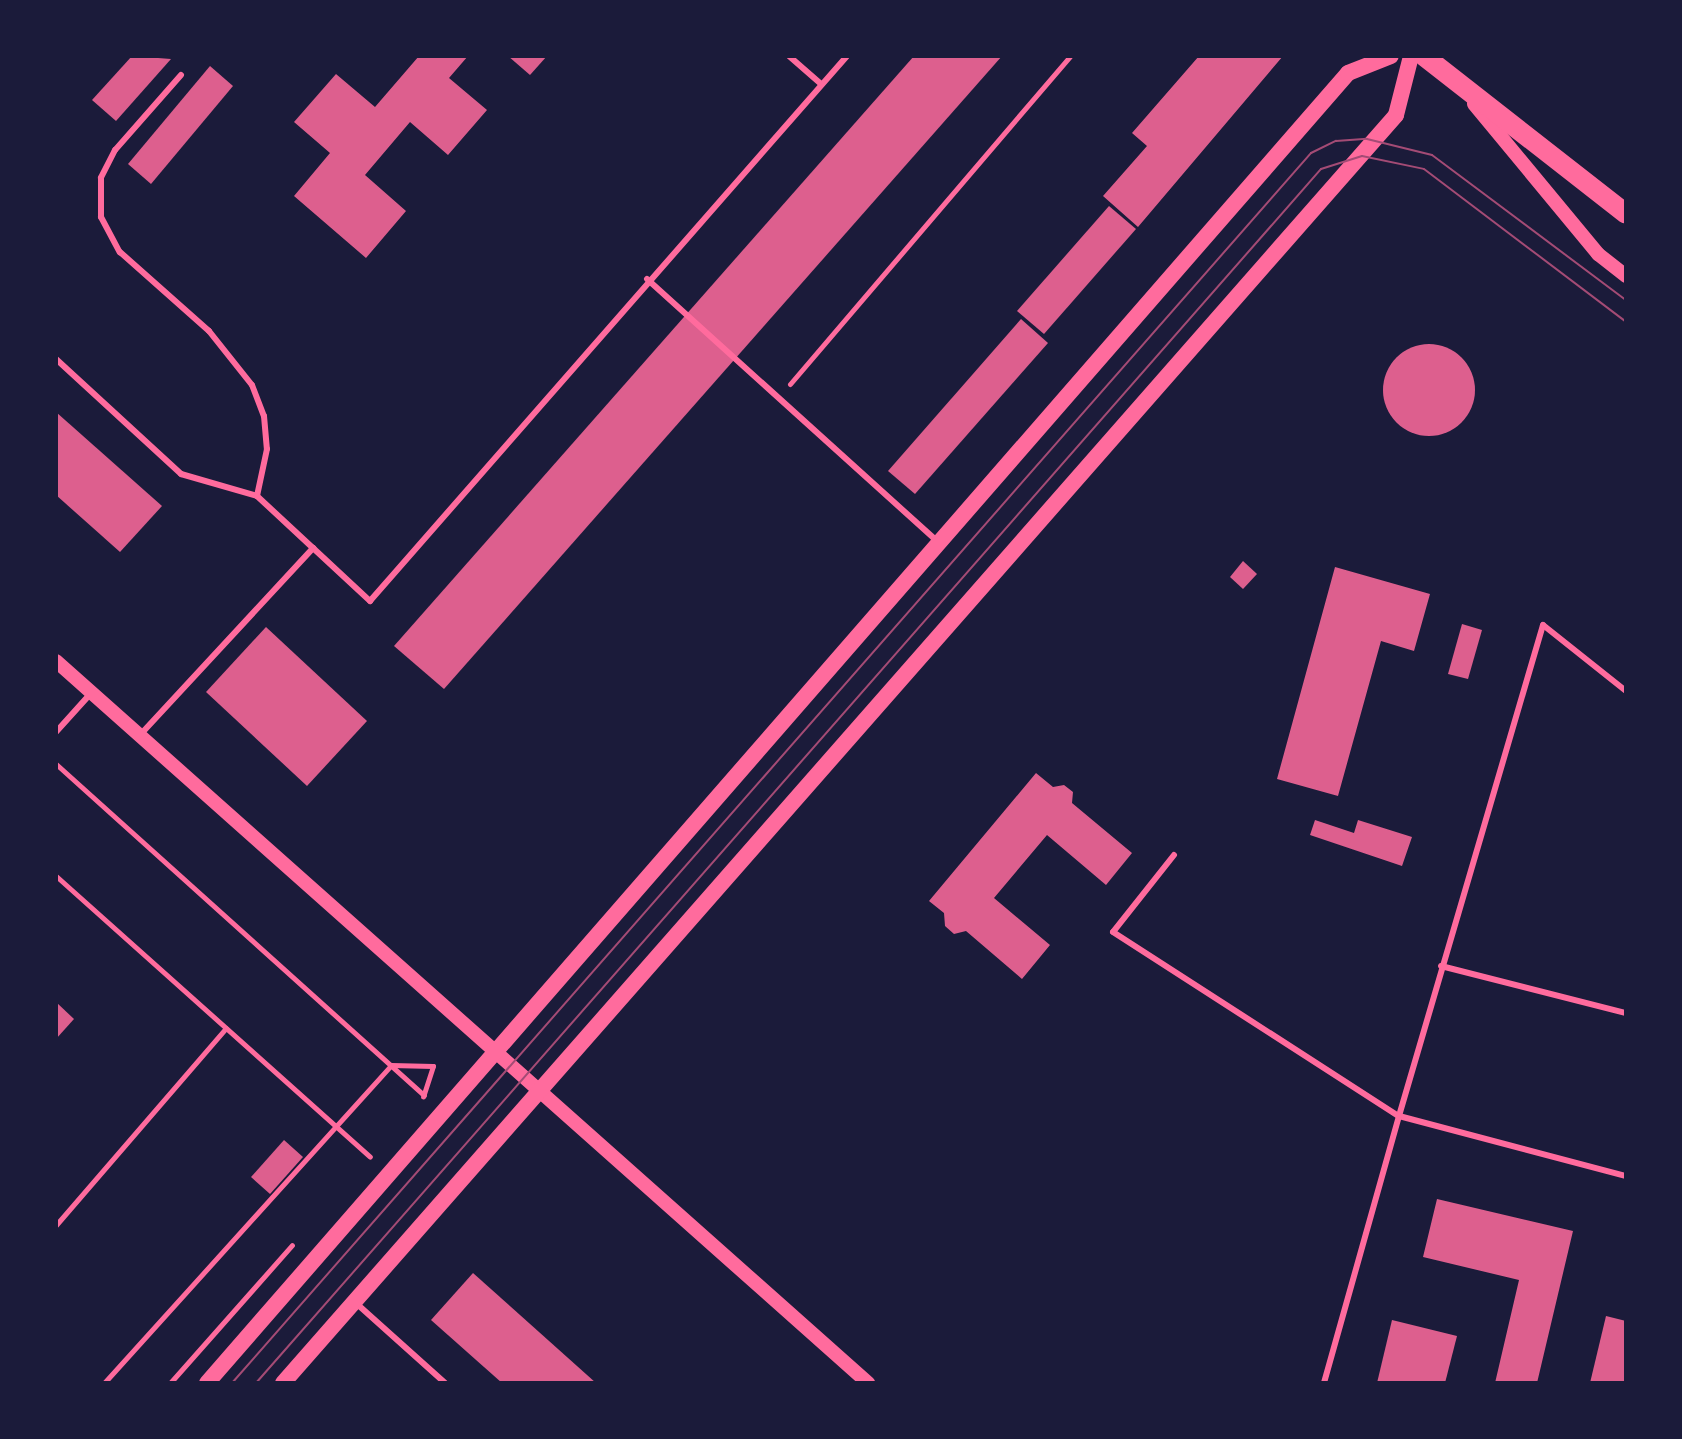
<!DOCTYPE html>
<html>
<head>
<meta charset="utf-8">
<style>
  body { margin:0 }
  #map { position:relative; width:1682px; height:1439px; overflow:hidden; background:#1b1b3a; font-family:"Source Sans 3",sans-serif }
  div>[style] { position:absolute }
  [style*='--x'] { left:calc(var(--x)*1px); top:calc(var(--y)*1px); width:calc(var(--w)*1px); rotate:calc(var(--a)*1deg) }
  .building>* { inset:0; background:#dd5f8e }
  .round { border-radius:50% }
  .path>* { height:5px; margin:-2.5px; padding:0 2.5px; transform-origin:2.5px; border-radius:2.5px; background:#ff6b9d }
  .service>* { height:6px; margin:-3px; padding:0 3px; transform-origin:3px; border-radius:3px; background:#ff6b9d }
  .tertiary>* { height:14px; margin:-7px; padding:0 7px; transform-origin:7px; border-radius:7px; background:#ff6b9d }
  .secondary>* { height:16px; margin:-8px; padding:0 8px; transform-origin:8px; border-radius:8px; background:#ff6b9d }
  .primary>* { height:20px; margin:-10px; padding:0 10px; transform-origin:10px; border-radius:10px; background:#ff6b9d }
  .tram>* { height:2px; margin:-1px; padding:0 1px; transform-origin:1px; border-radius:1px; background:#a44b75 }
  span { translate:-50% -50%; white-space:nowrap; text-align:center; line-height:1.15; -webkit-text-stroke:8px #1b1b3a; paint-order:stroke }
  .frame { position:absolute; inset:0; border:58px solid #1b1b3a; pointer-events:none }
</style>
</head>
<body>
<div id="map">
  <div class="building">
    <div style="clip-path:polygon(132px 56px,171px 59px,116px 121px,92px 100px)"></div>
    <div style="clip-path:polygon(419px 56px,468px 56px,449px 78px,487px 110px,448px 155px,410px 122px,365px 175px,406px 211px,366px 258px,294px 196px,330px 153px,294px 122px,336px 74px,375px 107px)"></div>
    <div style="clip-path:polygon(508px 56px,547px 56px,530px 75px)"></div>
    <div style="clip-path:polygon(914px 56px,1002px 56px,444px 689px,394px 646px)"></div>
    <div style="clip-path:polygon(1199px 56px,1283px 56px,1138px 227px,1103px 196px,1147px 146px,1132px 133px)"></div>
    <div style="clip-path:polygon(210px 66px,233px 86px,151px 184px,128px 164px)"></div>
    <div style="clip-path:polygon(1109px 206px,1136px 229px,1044px 334px,1017px 311px)"></div>
    <div style="clip-path:polygon(1021px 319px,1048px 343px,915px 494px,888px 471px)"></div>
    <div class="round" style="left:1383px;top:344px;width:92px;height:92px"></div>
    <div style="clip-path:polygon(56px 412px,162px 506px,120px 552px,56px 495px)"></div>
    <div style="clip-path:polygon(1243px 561px,1257px 574px,1243px 589px,1230px 577px)"></div>
    <div style="clip-path:polygon(1335px 567px,1430px 594px,1414px 651px,1381px 641px,1338px 796px,1277px 779px)"></div>
    <div style="clip-path:polygon(1462px 624px,1482px 630px,1468px 679px,1448px 674px)"></div>
    <div style="clip-path:polygon(266px 627px,367px 721px,307px 786px,206px 692px)"></div>
    <div style="clip-path:polygon(1036px 773px,1053px 787px,1064px 785px,1073px 792px,1072px 803px,1132px 853px,1106px 885px,1047px 835px,994px 898px,1050px 945px,1022px 979px,966px 931px,954px 934px,945px 926px,944px 913px,929px 901px)"></div>
    <div style="clip-path:polygon(1315px 820px,1354px 833px,1358px 820px,1412px 837px,1402px 866px,1310px 835px)"></div>
    <div style="clip-path:polygon(56px 1002px,74px 1019px,56px 1039px)"></div>
    <div style="clip-path:polygon(284px 1140px,303px 1157px,270px 1194px,251px 1177px)"></div>
    <div style="clip-path:polygon(1437px 1199px,1573px 1231px,1537px 1383px,1495px 1383px,1519px 1280px,1423px 1257px)"></div>
    <div style="clip-path:polygon(473px 1273px,596px 1383px,502px 1383px,431px 1320px)"></div>
    <div style="clip-path:polygon(1606px 1316px,1626px 1321px,1626px 1383px,1590px 1383px)"></div>
    <div style="clip-path:polygon(1392px 1320px,1457px 1336px,1445px 1383px,1377px 1383px)"></div>
  </div>
  <div class="path">
    <div style="--x:790;--y:384;--w:431;--a:-49.5"></div>
    <div style="--x:56;--y:764;--w:495;--a:42"></div>
    <div style="--x:56;--y:876;--w:421;--a:41.8"></div>
    <div style="--x:56;--y:1225;--w:260;--a:-49.2"></div>
    <div style="--x:104;--y:1383;--w:428;--a:-47.9"></div>
    <div style="--x:391;--y:1065;--w:42;--a:1.4"></div>
    <div style="--x:433;--y:1066;--w:32;--a:108"></div>
    <div style="--x:170;--y:1383;--w:184;--a:-48.5"></div>
  </div>
  <div class="service">
    <div style="--x:789;--y:56;--w:43;--a:41.2"></div>
    <div style="--x:181;--y:75;--w:100;--a:131.3"></div>
    <div style="--x:115;--y:150;--w:31;--a:117"></div>
    <div style="--x:101;--y:178;--w:39;--a:90"></div>
    <div style="--x:101;--y:217;--w:40;--a:62"></div>
    <div style="--x:120;--y:252;--w:119;--a:41.6"></div>
    <div style="--x:209;--y:331;--w:69;--a:51.5"></div>
    <div style="--x:252;--y:385;--w:33;--a:69"></div>
    <div style="--x:264;--y:416;--w:33;--a:85"></div>
    <div style="--x:267;--y:449;--w:48;--a:102"></div>
    <div style="--x:647;--y:279;--w:392;--a:42.1"></div>
    <div style="--x:56;--y:359;--w:170;--a:42.6"></div>
    <div style="--x:181;--y:474;--w:79;--a:16.1"></div>
    <div style="--x:257;--y:496;--w:76;--a:42.9"></div>
    <div style="--x:1626;--y:691;--w:106;--a:-141.5"></div>
    <div style="--x:1543;--y:625;--w:512;--a:106.35"></div>
    <div style="--x:1399;--y:1116;--w:235;--a:14.8"></div>
    <div style="--x:56;--y:732;--w:54;--a:-48"></div>
    <div style="--x:140;--y:735;--w:255;--a:-47.2"></div>
    <div style="--x:313;--y:548;--w:78;--a:42.9"></div>
    <div style="--x:370;--y:601;--w:724;--a:-48.81"></div>
    <div style="--x:1174;--y:855;--w:98;--a:128.4"></div>
    <div style="--x:1113;--y:932;--w:340;--a:32.8"></div>
    <div style="--x:1399;--y:1116;--w:277;--a:105.7"></div>
    <div style="--x:1441;--y:966;--w:191;--a:14.3"></div>
    <div style="--x:357;--y:1304;--w:118;--a:41.9"></div>
  </div>
  <div class="tertiary">
    <div style="--x:1474;--y:104;--w:195;--a:50.4"></div>
    <div style="--x:1598;--y:254;--w:36;--a:38"></div>
    <div style="--x:56;--y:661;--w:1087;--a:41.64"></div>
  </div>
  <div class="secondary">
    <div style="--x:207;--y:1383;--w:1737;--a:-48.94"></div>
    <div style="--x:1348;--y:73;--w:46;--a:-21.6"></div>
    <div style="--x:283;--y:1383;--w:1687;--a:-48.72"></div>
    <div style="--x:1396;--y:115;--w:61;--a:-75.7"></div>
  </div>
  <div class="primary">
    <div style="--x:1424;--y:56;--w:256;--a:38"></div>
  </div>
  <div class="tram">
    <div style="--x:232;--y:1383;--w:1636;--a:-48.74"></div>
    <div style="--x:1311;--y:153;--w:28;--a:-26"></div>
    <div style="--x:1336;--y:141;--w:31;--a:-4"></div>
    <div style="--x:1367;--y:139;--w:67;--a:13.8"></div>
    <div style="--x:1432;--y:155;--w:242;--a:36.8"></div>
    <div style="--x:256;--y:1383;--w:1615;--a:-48.74"></div>
    <div style="--x:1321;--y:169;--w:43;--a:-17.6"></div>
    <div style="--x:1362;--y:156;--w:63;--a:11.8"></div>
    <div style="--x:1424;--y:169;--w:253;--a:37.1"></div>
  </div>
  <div class="frame"></div>
</div>
</body>
</html>
